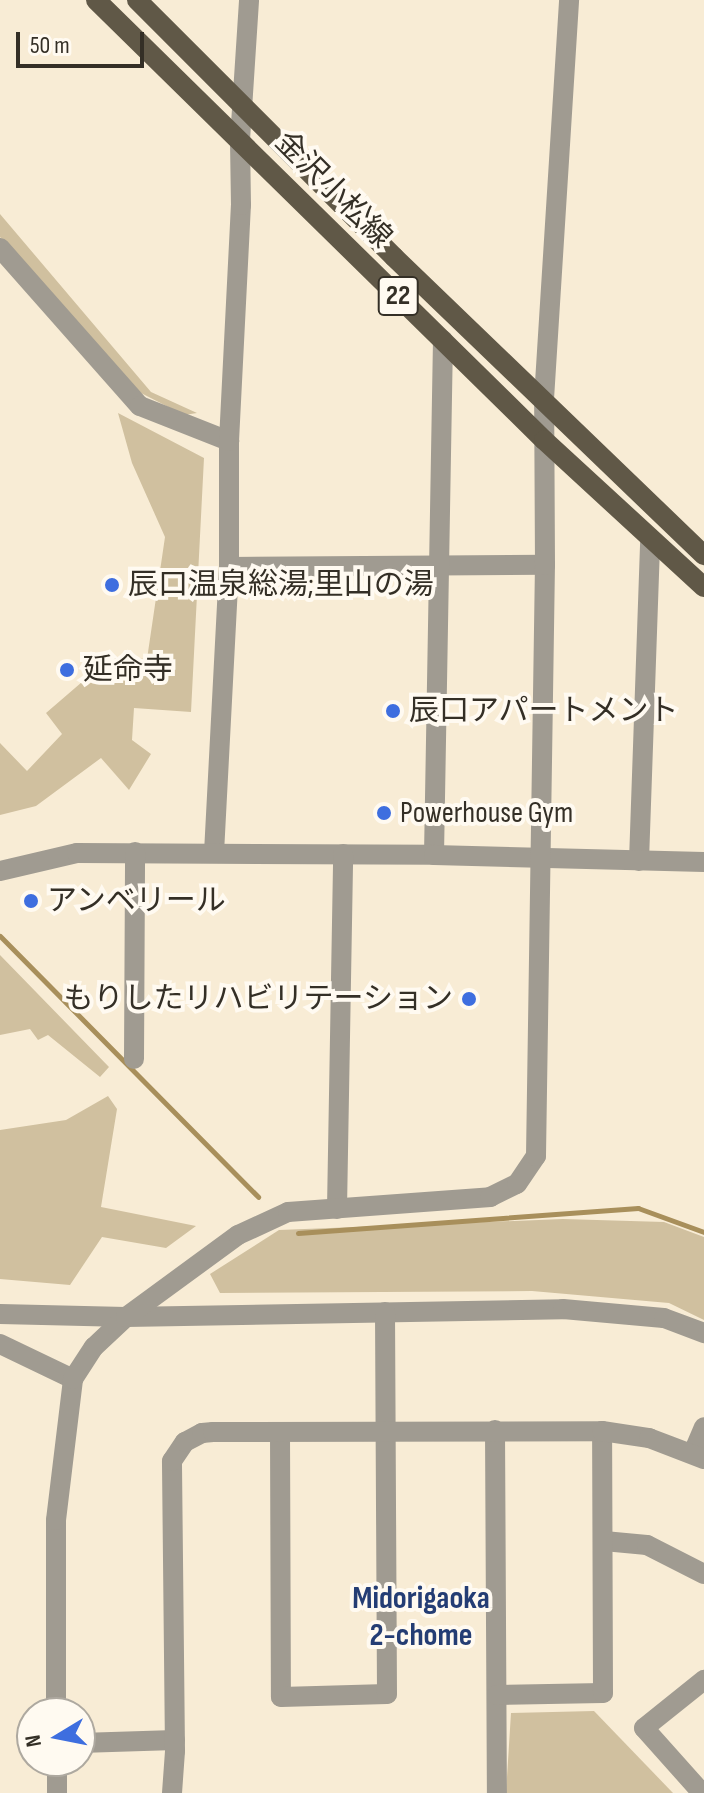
<!DOCTYPE html>
<html>
<head>
<meta charset="utf-8">
<style>
  body { margin:0 }
  #map { position:relative; width:704px; height:1793px; overflow:hidden; background:#f8ecd5; font-family:"Sofia Sans Condensed","Noto Sans JP",sans-serif }
  div>[style] { position:absolute }
  [style*='--x'] { left:calc(var(--x)*1px); top:calc(var(--y)*1px); width:calc(var(--w)*1px); rotate:calc(var(--a)*1deg) }
  .green>* { inset:0; background:#d0c09f }
  .stream>* { height:5px; margin:-2.5px; padding:0 2.5px; transform-origin:2.5px; border-radius:2.5px; background:#a88f5b }
  .minor>* { height:20px; margin:-10px; padding:0 10px; transform-origin:10px; border-radius:10px; background:#a09b91 }
  .major>* { height:20px; margin:-10px; padding:0 10px; transform-origin:10px; border-radius:10px; background:#605847 }
  .dots>* { width:22px; height:22px; translate:-50% -50%; box-sizing:border-box; border:4px solid #fffaf1; border-radius:50% }
  span { translate:-50% -50%; white-space:nowrap; text-align:center; line-height:1.15; -webkit-text-stroke:8px #fffaf1; paint-order:stroke }
  .shield-label span { padding:2px 6px; background:#fffaf1; border:2px solid; border-radius:6px; -webkit-text-stroke-width:0 }
  .shield-label { font-size:28px; color:#342f26; font-weight:700 }
  .street-label { font-size:30px; color:#342f26 }
  .poi-label { font-size:30px; color:#342f26 }
  .left { translate:0 -50%; text-align:left }
  .right { translate:-100% -50%; text-align:right }
  .neighbourhood-label { font-size:32px; color:#243d74; font-weight:700 }
  .north { position:absolute; left:16px; top:1697px; width:80px; height:80px; box-sizing:border-box; background:#fffaf1; border:2px solid #aea9a0; border-radius:50%; rotate:260deg; font-size:22px; font-weight:700; line-height:32px; text-align:center; color:#342f26 }
  .north::after { content:''; display:block; margin:auto; width:28px; height:36px; background:#3e6edf; clip-path:polygon(50% 0,100% 100%,50% 72%,0 100%) }
  .scale { position:absolute; left:16px; top:32px; width:128px; height:36px; box-sizing:border-box; border:4px solid #342f26; border-top:0; padding-left:10px; font-size:24px; line-height:28px; white-space:nowrap; color:#342f26; -webkit-text-stroke:6px #fffaf1; paint-order:stroke }
</style>
</head>
<body>
<div id="map">
  <div class="green">
    <div style="clip-path:polygon(0 214px,151px 392px,197px 413px,184px 415px,139px 392px,0 237px)"></div>
    <div style="clip-path:polygon(118px 413px,204px 458px,191px 712px,134px 708px,132px 740px,151px 754px,129px 790px,101px 758px,36px 806px,0 815px,0 743px,27px 771px,62px 734px,46px 713px,111px 657px,147px 659px,165px 537px,132px 463px)"></div>
    <div style="clip-path:polygon(0 955px,109px 1067px,100px 1077px,48px 1035px,38px 1040px,30px 1029px,0 1035px)"></div>
    <div style="clip-path:polygon(108px 1096px,117px 1109px,101px 1207px,196px 1226px,166px 1248px,102px 1237px,70px 1285px,0 1279px,0 1130px,66px 1120px)"></div>
    <div style="clip-path:polygon(563px 1219px,664px 1222px,704px 1237px,704px 1320px,669px 1303px,532px 1291px,220px 1293px,210px 1274px,279px 1230px)"></div>
    <div style="clip-path:polygon(594px 1711px,673px 1793px,506px 1793px,511px 1713px)"></div>
  </div>
  <div class="stream">
    <div style="--x:0;--y:936;--w:367;--a:45.3"></div>
    <div style="--x:298;--y:1233;--w:341;--a:-4.2"></div>
    <div style="--x:638;--y:1208;--w:70;--a:20"></div>
  </div>
  <div class="minor">
    <div style="--x:0;--y:248;--w:211;--a:48.5"></div>
    <div style="--x:140;--y:406;--w:96;--a:21.5"></div>
    <div style="--x:229;--y:567;--w:316;--a:-0.4"></div>
    <div style="--x:214;--y:853;--w:286;--a:-87"></div>
    <div style="--x:229;--y:567;--w:126;--a:-90"></div>
    <div style="--x:229;--y:441;--w:236;--a:-87.1"></div>
    <div style="--x:241;--y:205;--w:65;--a:-90.9"></div>
    <div style="--x:240;--y:140;--w:140;--a:-86.3"></div>
    <div style="--x:434;--y:855;--w:515;--a:-89"></div>
    <div style="--x:639;--y:861;--w:321;--a:-88"></div>
    <div style="--x:0;--y:871;--w:79;--a:-13.2"></div>
    <div style="--x:77;--y:853;--w:357;--a:0.3"></div>
    <div style="--x:434;--y:855;--w:270;--a:1.5"></div>
    <div style="--x:134;--y:1059;--w:207;--a:-89.7"></div>
    <div style="--x:337;--y:1209;--w:355;--a:-89"></div>
    <div style="--x:0;--y:1314;--w:126;--a:1.4"></div>
    <div style="--x:126;--y:1317;--w:437;--a:-1"></div>
    <div style="--x:563;--y:1309;--w:101;--a:5.1"></div>
    <div style="--x:664;--y:1318;--w:43;--a:20.6"></div>
    <div style="--x:0;--y:1344;--w:81;--a:25.6"></div>
    <div style="--x:495;--y:1430;--w:363;--a:89.7"></div>
    <div style="--x:280;--y:1433;--w:264;--a:89.8"></div>
    <div style="--x:281;--y:1697;--w:106;--a:-1.6"></div>
    <div style="--x:387;--y:1694;--w:382;--a:-90.3"></div>
    <div style="--x:693;--y:1453;--w:28;--a:-67"></div>
    <div style="--x:604;--y:1541;--w:43;--a:5.3"></div>
    <div style="--x:647;--y:1545;--w:64;--a:27"></div>
    <div style="--x:497;--y:1695;--w:106;--a:-1.1"></div>
    <div style="--x:603;--y:1693;--w:262;--a:-90.2"></div>
    <div style="--x:56;--y:1713;--w:193;--a:-90"></div>
    <div style="--x:56;--y:1520;--w:142;--a:-83.1"></div>
    <div style="--x:73;--y:1379;--w:38;--a:-57"></div>
    <div style="--x:94;--y:1347;--w:44;--a:-43.2"></div>
    <div style="--x:126;--y:1317;--w:139;--a:-36.2"></div>
    <div style="--x:238;--y:1235;--w:55;--a:-24.7"></div>
    <div style="--x:288;--y:1212;--w:203;--a:-4.2"></div>
    <div style="--x:490;--y:1197;--w:30;--a:-26"></div>
    <div style="--x:517;--y:1184;--w:34;--a:-56"></div>
    <div style="--x:536;--y:1156;--w:591;--a:-89.13"></div>
    <div style="--x:545;--y:565;--w:166;--a:-90.3"></div>
    <div style="--x:544;--y:399;--w:400;--a:-86.4"></div>
    <div style="--x:80;--y:1743;--w:95;--a:-1.8"></div>
    <div style="--x:57;--y:1761;--w:32;--a:90"></div>
    <div style="--x:172;--y:1793;--w:42;--a:-85.9"></div>
    <div style="--x:175;--y:1751;--w:290;--a:-90.6"></div>
    <div style="--x:172;--y:1461;--w:23;--a:-56"></div>
    <div style="--x:185;--y:1442;--w:19;--a:-28"></div>
    <div style="--x:202;--y:1433;--w:11;--a:-5"></div>
    <div style="--x:213;--y:1432;--w:389;--a:-0.1"></div>
    <div style="--x:602;--y:1431;--w:48;--a:8.5"></div>
    <div style="--x:649;--y:1438;--w:59;--a:20.9"></div>
    <div style="--x:702;--y:1793;--w:87;--a:-131.7"></div>
    <div style="--x:644;--y:1728;--w:77;--a:-38.7"></div>
  </div>
  <div class="major">
    <div style="--x:96;--y:0;--w:628;--a:44.48"></div>
    <div style="--x:544;--y:440;--w:217;--a:42.6"></div>
    <div style="--x:137;--y:0;--w:363;--a:45"></div>
    <div style="--x:394;--y:257;--w:430;--a:43.9"></div>
  </div>
  <div class="dots">
    <div style="left:112px;top:585px;background:#3e6edf"></div>
    <div style="left:67px;top:670px;background:#3e6edf"></div>
    <div style="left:393px;top:711px;background:#3e6edf"></div>
    <div style="left:384px;top:813px;background:#3e6edf"></div>
    <div style="left:31px;top:901px;background:#3e6edf"></div>
    <div style="left:469px;top:999px;background:#3e6edf"></div>
  </div>
  <div class="shield-label">
    <span style="left:398px;top:296px">22</span>
  </div>
  <div class="street-label">
    <span style="left:333px;top:190px;rotate:45deg">金沢小松線</span>
  </div>
  <div class="poi-label">
    <span class="left" style="left:128px;top:585px">辰口温泉総湯;里山の湯</span>
    <span class="left" style="left:83px;top:670px">延命寺</span>
    <span class="left" style="left:409px;top:711px">辰口アパートメント</span>
    <span class="left" style="left:400px;top:813px">Powerhouse Gym</span>
    <span class="left" style="left:47px;top:901px">アンベリール</span>
    <span class="right" style="left:453px;top:999px">もりしたリハビリテーション</span>
  </div>
  <div class="neighbourhood-label">
    <span style="left:421px;top:1618px">Midorigaoka<br>2-chome</span>
  </div>
  <div class="north">N</div>
  <div class="scale">50 m</div>
</div>
</body>
</html>
